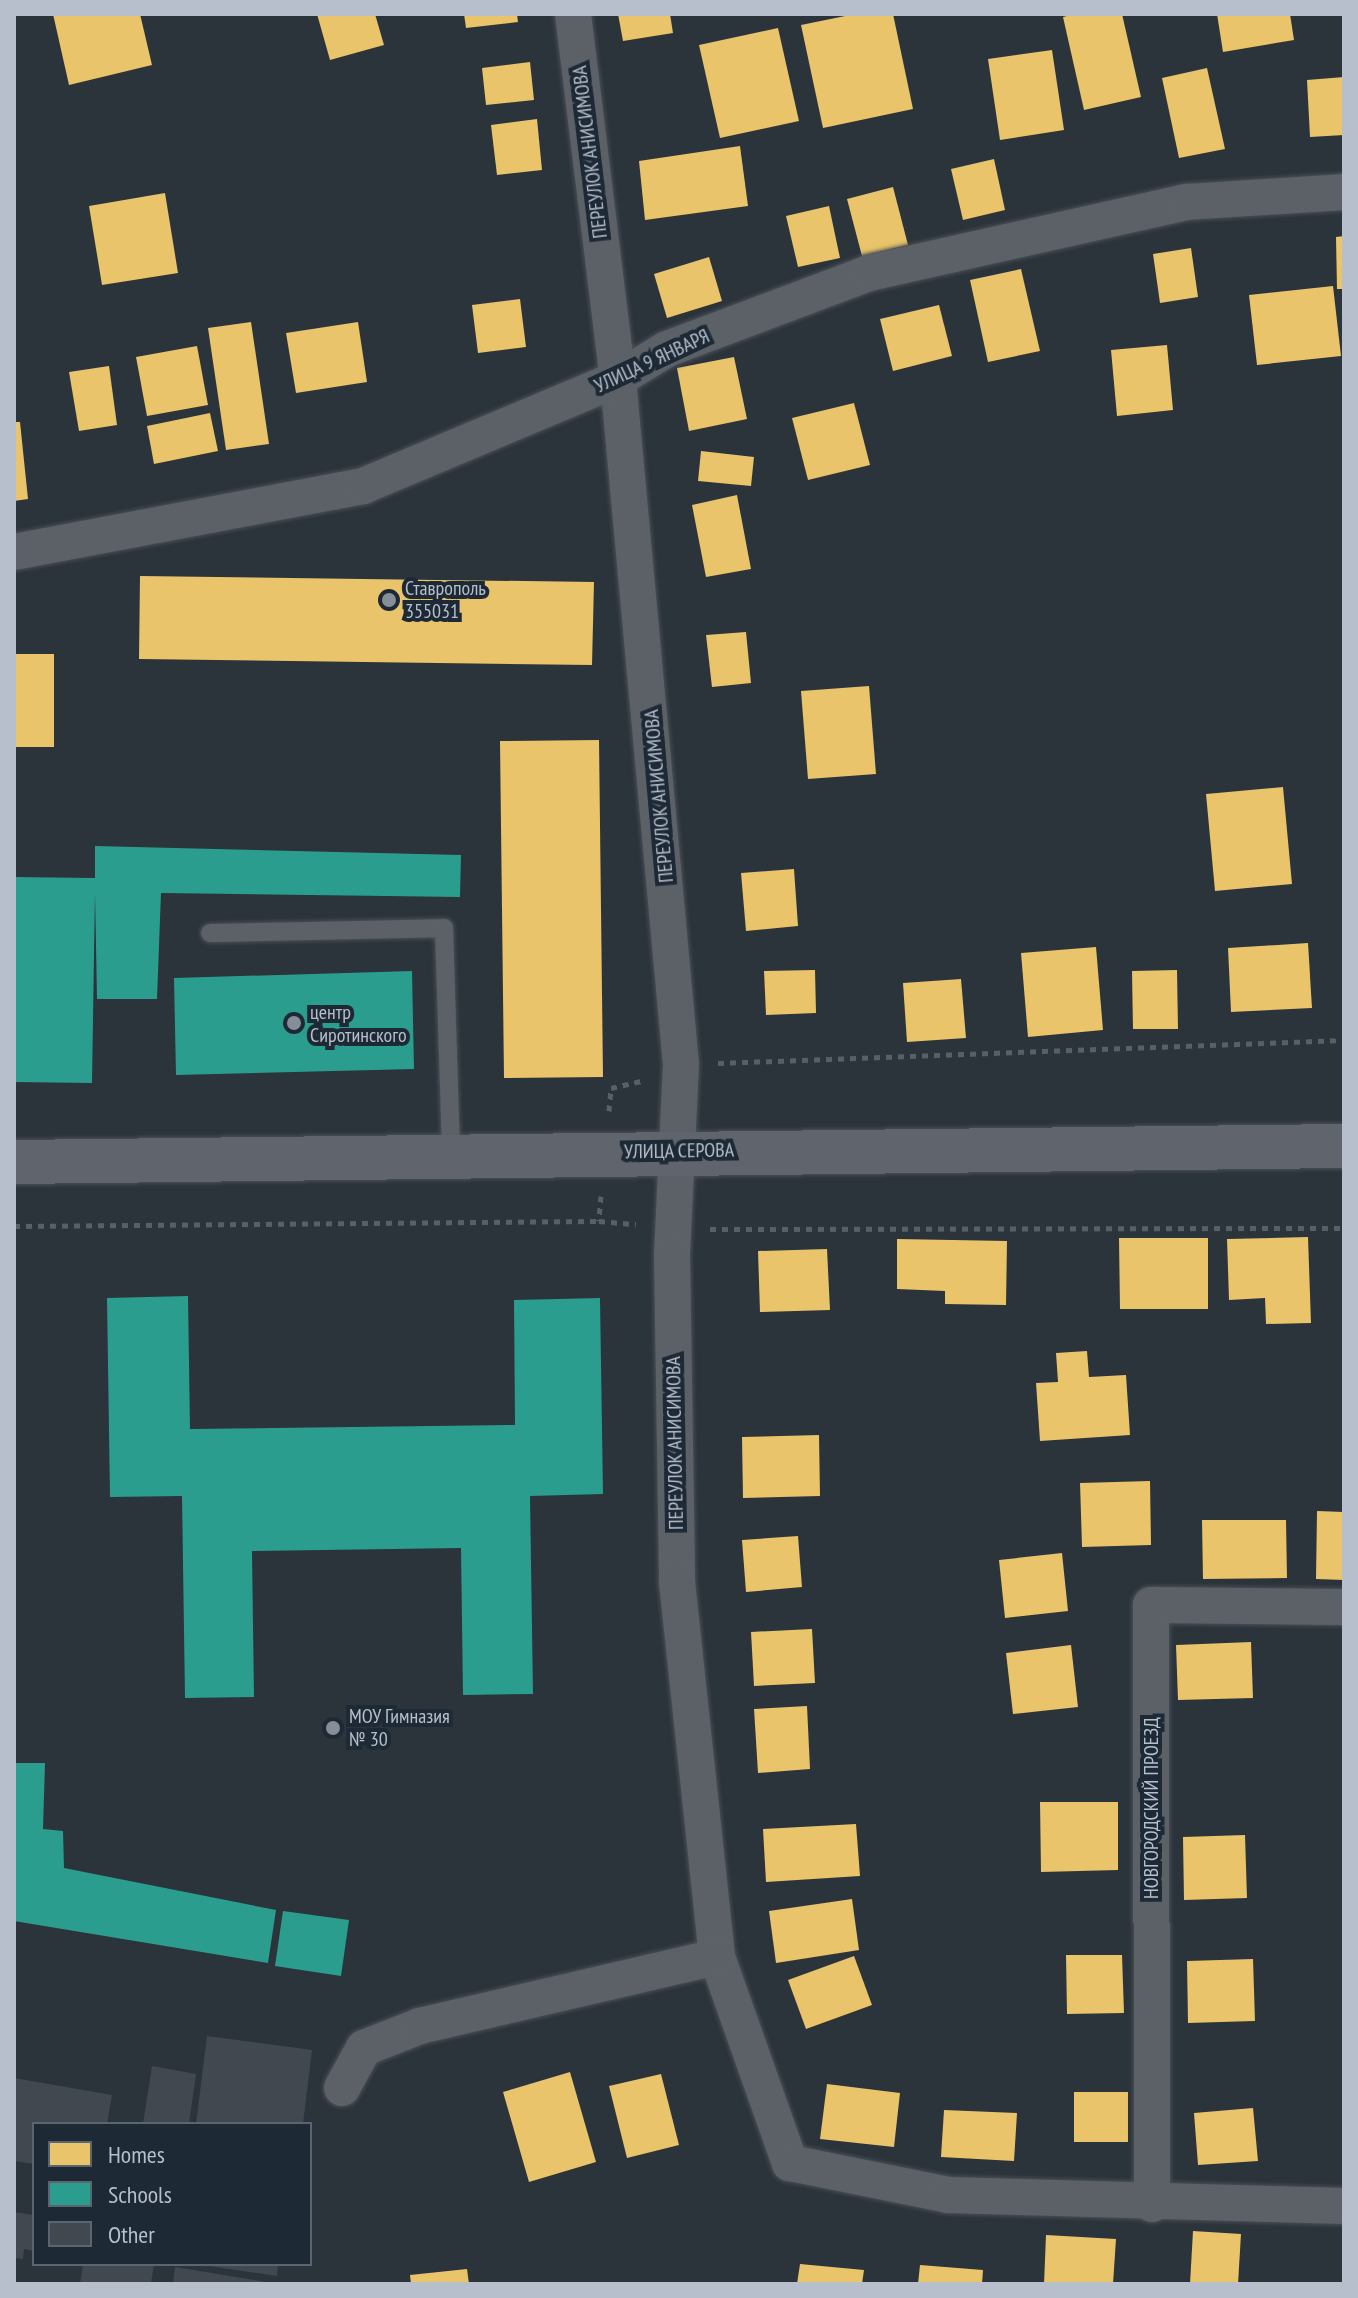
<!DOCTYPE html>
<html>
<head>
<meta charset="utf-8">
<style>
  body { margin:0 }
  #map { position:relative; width:1358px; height:2298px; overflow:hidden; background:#2b333b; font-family:"PT Sans Narrow",sans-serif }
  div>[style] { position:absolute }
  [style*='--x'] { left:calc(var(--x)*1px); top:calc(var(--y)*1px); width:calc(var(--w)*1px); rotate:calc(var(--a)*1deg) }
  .homes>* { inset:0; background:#e9c46a }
  .schools>* { inset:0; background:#2a9d8f }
  .building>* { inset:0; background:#42484f }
  .path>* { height:5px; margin-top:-2.5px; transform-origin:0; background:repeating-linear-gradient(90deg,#596065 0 6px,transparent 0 12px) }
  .roads { filter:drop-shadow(0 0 2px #494f55) drop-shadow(0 0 2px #494f55) }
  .lane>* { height:18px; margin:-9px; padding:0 9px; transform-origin:9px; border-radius:9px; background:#5c6168 }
  .street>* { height:36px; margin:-18px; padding:0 18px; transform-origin:18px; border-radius:18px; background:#5c6168 }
  .secondary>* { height:44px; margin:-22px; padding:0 22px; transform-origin:22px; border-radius:22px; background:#60656d }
  .dots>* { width:22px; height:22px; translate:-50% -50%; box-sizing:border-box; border:4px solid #1e2936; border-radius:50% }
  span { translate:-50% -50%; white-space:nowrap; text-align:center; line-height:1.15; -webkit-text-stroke:8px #1e2936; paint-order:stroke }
  .street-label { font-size:20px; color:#b6bfcb }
  .poi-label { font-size:20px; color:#b6bfcb }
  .left { translate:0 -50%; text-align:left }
  .frame { position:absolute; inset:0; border:16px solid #b6bfcb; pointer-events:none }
  .legend { position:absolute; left:32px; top:2122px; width:280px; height:144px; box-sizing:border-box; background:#1e2936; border:2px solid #5b6572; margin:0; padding:10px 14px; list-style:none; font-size:24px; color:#b6bfcb }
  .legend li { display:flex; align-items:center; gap:16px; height:40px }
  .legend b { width:40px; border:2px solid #5b6572 }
</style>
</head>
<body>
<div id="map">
  <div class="homes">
    <div style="clip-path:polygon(53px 14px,140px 14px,152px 65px,69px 85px)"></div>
    <div style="clip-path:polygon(317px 14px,375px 14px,384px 45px,330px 60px)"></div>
    <div style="clip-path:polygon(464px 14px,517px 14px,518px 22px,466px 28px)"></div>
    <div style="clip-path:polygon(618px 14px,670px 14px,673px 33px,623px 41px)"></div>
    <div style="clip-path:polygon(855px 14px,893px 14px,913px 109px,823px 128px,801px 25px)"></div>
    <div style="clip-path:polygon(1075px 14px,1122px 14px,1141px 97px,1084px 110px,1063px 17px)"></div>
    <div style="clip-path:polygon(1217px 14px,1290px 14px,1294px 40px,1223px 52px)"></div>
    <div style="clip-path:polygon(778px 28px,799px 121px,720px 138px,699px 45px)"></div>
    <div style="clip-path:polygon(1052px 50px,1064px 130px,1000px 140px,988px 59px)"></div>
    <div style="clip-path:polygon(530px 62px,534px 100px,486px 105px,482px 68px)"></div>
    <div style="clip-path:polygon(1207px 68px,1225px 149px,1179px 158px,1162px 78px)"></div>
    <div style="clip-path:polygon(1344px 77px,1344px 135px,1310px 137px,1307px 80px)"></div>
    <div style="clip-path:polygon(537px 119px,542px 170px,497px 175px,491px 125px)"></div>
    <div style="clip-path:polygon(740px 146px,748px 206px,645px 220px,639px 161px)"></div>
    <div style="clip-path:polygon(994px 159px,1005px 210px,963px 220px,951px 169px)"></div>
    <div style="clip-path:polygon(893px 187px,908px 245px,862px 256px,847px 199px)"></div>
    <div style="clip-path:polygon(165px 193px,178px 273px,102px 285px,89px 206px)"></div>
    <div style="clip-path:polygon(829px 206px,840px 258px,798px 267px,786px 216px)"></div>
    <div style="clip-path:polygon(1344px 236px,1344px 289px,1337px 289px,1336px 237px)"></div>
    <div style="clip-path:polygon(1191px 248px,1198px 297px,1160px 303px,1153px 254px)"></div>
    <div style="clip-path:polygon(709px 257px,722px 301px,667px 318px,654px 274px)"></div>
    <div style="clip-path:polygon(1021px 269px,1040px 351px,988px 362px,970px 280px)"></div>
    <div style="clip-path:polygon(1333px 286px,1341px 356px,1257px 365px,1249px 295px)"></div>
    <div style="clip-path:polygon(520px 299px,526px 347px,478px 353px,472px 305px)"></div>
    <div style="clip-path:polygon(939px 305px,952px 356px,893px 371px,880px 319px)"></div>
    <div style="clip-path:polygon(251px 322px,269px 444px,226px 450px,208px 328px)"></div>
    <div style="clip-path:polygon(358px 322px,367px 382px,296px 393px,286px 333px)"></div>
    <div style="clip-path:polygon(1167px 345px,1173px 410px,1117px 416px,1111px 350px)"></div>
    <div style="clip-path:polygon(197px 346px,208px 405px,147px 416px,136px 357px)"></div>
    <div style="clip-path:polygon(734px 357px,747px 419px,689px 431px,677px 368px)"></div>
    <div style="clip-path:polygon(109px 366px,117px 425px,79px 431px,69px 372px)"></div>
    <div style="clip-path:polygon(854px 403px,870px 465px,808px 480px,792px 418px)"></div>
    <div style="clip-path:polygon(210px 413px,218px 451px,154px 464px,147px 426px)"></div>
    <div style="clip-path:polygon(14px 422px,20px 422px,28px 499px,14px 501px)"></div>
    <div style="clip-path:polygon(701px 451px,754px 457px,751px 486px,698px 481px)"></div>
    <div style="clip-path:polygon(737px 495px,751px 569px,706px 577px,692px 505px)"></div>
    <div style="clip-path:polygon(140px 576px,594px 582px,592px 665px,139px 659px)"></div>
    <div style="clip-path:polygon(746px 632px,751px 683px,712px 687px,706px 635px)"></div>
    <div style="clip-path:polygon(14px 654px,54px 654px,54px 747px,14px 747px)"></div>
    <div style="clip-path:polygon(869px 686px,876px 774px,808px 779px,801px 691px)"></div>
    <div style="clip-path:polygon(599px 740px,603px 1077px,504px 1078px,500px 741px)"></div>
    <div style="clip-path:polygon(1283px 787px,1292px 884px,1215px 891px,1206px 794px)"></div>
    <div style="clip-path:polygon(794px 869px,798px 926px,746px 931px,741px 873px)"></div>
    <div style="clip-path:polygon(1308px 943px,1312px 1008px,1231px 1012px,1228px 948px)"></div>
    <div style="clip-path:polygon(1096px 947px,1103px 1030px,1028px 1037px,1021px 953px)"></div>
    <div style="clip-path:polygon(815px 970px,816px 1013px,766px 1015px,764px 971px)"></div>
    <div style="clip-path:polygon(1177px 970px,1178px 1029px,1133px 1029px,1132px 971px)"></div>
    <div style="clip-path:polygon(961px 979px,966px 1038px,907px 1042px,903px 983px)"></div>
    <div style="clip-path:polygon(1308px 1237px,1311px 1323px,1266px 1324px,1265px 1298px,1229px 1300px,1227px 1239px)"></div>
    <div style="clip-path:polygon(1119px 1238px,1208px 1238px,1208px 1309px,1120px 1309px)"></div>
    <div style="clip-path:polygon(897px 1239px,1007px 1241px,1006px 1305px,945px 1304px,945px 1291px,897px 1289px)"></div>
    <div style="clip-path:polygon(827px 1249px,830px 1310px,760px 1312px,758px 1251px)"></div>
    <div style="clip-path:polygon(1087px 1351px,1089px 1377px,1126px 1375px,1130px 1435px,1040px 1441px,1036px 1383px,1058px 1382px,1056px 1353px)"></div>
    <div style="clip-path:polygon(819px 1435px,820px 1496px,743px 1498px,742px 1437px)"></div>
    <div style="clip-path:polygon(1150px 1481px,1151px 1545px,1082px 1547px,1080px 1483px)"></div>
    <div style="clip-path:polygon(1317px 1511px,1344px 1512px,1344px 1580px,1316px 1579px)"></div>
    <div style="clip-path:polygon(1202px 1520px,1286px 1520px,1287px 1578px,1203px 1579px)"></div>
    <div style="clip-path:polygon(798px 1536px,802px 1587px,746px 1592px,742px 1540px)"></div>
    <div style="clip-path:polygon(1062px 1553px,1068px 1611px,1005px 1618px,999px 1560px)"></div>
    <div style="clip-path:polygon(812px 1629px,815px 1683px,754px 1686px,751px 1632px)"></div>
    <div style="clip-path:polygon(1251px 1642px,1253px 1698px,1178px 1700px,1176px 1645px)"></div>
    <div style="clip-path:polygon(1071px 1645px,1078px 1707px,1013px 1714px,1006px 1653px)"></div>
    <div style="clip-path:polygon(807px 1706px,810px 1769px,758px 1773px,754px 1709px)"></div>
    <div style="clip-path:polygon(1040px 1802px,1118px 1802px,1118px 1870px,1041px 1872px)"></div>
    <div style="clip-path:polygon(856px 1824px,860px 1876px,766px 1882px,763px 1829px)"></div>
    <div style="clip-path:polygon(1245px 1835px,1247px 1898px,1184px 1900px,1183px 1837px)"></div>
    <div style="clip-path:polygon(852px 1899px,859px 1950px,776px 1963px,769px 1911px)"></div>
    <div style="clip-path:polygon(1066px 1955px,1122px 1955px,1124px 2013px,1067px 2014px)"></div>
    <div style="clip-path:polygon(854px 1956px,872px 2005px,806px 2029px,788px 1980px)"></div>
    <div style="clip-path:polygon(1253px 1959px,1255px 2021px,1188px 2023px,1187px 1961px)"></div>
    <div style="clip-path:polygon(570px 2072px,596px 2162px,529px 2182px,503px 2092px)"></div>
    <div style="clip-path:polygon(661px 2074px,679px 2145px,627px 2158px,609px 2086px)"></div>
    <div style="clip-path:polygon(827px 2084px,900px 2093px,894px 2147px,820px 2139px)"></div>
    <div style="clip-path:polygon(1074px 2092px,1128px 2092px,1128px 2142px,1074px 2142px)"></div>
    <div style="clip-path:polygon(1253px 2108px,1258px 2161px,1198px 2165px,1194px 2113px)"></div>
    <div style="clip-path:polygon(944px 2110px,1017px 2113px,1014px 2161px,941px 2157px)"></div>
    <div style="clip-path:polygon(1193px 2231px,1241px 2234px,1238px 2284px,1190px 2284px)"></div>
    <div style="clip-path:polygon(1046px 2235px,1116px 2239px,1113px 2284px,1044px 2284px)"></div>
    <div style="clip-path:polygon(800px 2264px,864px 2270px,862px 2284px,797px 2284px)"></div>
    <div style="clip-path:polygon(920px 2265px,983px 2270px,982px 2284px,918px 2284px)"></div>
    <div style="clip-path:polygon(467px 2269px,469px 2284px,411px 2284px,410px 2275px)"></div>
  </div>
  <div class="schools">
    <div style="clip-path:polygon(95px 846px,461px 855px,460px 897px,161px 893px,157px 999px,97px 999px,95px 893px,92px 1083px,14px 1082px,14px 877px,95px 878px)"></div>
    <div style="clip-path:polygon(412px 971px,414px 1069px,176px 1075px,174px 978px)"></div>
    <div style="clip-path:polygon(188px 1296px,190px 1429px,515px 1425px,514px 1300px,600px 1298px,603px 1494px,530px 1496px,533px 1694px,463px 1695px,461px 1548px,252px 1551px,254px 1697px,185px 1698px,182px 1496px,110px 1497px,107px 1298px)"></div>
    <div style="clip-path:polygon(14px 1763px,45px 1763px,43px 1829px,63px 1831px,64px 1868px,276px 1910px,268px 1963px,14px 1921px)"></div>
    <div style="clip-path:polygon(283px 1911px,349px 1920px,341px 1976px,275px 1966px)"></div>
  </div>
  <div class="building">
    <div style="clip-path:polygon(207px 2036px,312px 2050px,303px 2124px,196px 2124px)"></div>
    <div style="clip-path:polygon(152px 2066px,196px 2074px,189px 2124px,143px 2124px)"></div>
    <div style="clip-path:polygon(14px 2078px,112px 2095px,107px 2124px,34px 2124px,34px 2164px,14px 2161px)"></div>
    <div style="clip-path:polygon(14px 2212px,34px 2215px,34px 2251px,24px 2249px,23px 2259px,14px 2258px)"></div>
    <div style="clip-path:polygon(83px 2264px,154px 2264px,151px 2284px,80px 2284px)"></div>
    <div style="clip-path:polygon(196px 2264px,278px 2264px,277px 2276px)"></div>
    <div style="clip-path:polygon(175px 2267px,266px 2282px,266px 2284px,173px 2284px)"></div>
  </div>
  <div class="path">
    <div style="--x:718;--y:1063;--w:626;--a:-2.1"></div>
    <div style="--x:609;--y:1111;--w:23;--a:-85"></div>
    <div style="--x:611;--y:1088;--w:32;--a:-13"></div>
    <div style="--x:601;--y:1196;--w:25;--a:95"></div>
    <div style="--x:599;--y:1221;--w:37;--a:5"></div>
    <div style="--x:14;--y:1226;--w:585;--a:-0.49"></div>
    <div style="--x:710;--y:1229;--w:634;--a:-0.09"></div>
  </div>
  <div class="roads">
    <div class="lane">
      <div style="--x:210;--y:933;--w:234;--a:-1.2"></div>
      <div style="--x:444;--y:928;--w:227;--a:88.2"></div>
    </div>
    <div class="street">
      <div style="--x:573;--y:14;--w:368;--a:83"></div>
      <div style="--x:618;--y:379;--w:688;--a:84.75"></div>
      <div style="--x:681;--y:1064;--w:191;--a:92.7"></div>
      <div style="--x:672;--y:1255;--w:327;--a:89.1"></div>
      <div style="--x:677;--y:1582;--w:377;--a:83.9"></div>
      <div style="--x:717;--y:1957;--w:219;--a:70.5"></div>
      <div style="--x:790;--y:2163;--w:161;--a:11.4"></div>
      <div style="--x:948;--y:2195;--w:396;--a:1.6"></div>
      <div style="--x:14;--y:552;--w:355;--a:-10.7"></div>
      <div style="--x:363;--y:486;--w:277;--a:-22.8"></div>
      <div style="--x:618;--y:379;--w:57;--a:-31.5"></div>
      <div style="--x:667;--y:349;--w:216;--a:-20.6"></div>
      <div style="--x:869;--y:273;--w:325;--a:-12.6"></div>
      <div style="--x:1186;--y:202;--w:158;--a:-3.6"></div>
      <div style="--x:342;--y:2088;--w:46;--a:-61.2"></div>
      <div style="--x:364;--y:2048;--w:60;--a:-21.4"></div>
      <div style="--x:420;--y:2026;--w:305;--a:-13.1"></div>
      <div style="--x:1152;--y:2204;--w:599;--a:-90.1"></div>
      <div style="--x:1151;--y:1605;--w:193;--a:0.6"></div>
    </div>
    <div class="secondary">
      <div style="--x:14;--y:1162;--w:1330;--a:-0.69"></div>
    </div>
  </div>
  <div class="dots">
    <div style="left:389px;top:600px;background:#858e99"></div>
    <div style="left:294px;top:1023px;background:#858e99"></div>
    <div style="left:333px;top:1728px;background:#858e99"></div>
  </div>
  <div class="street-label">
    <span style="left:590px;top:152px;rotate:-97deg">ПЕРЕУЛОК АНИСИМОВА</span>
    <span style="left:652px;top:361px;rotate:-25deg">УЛИЦА 9 ЯНВАРЯ</span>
    <span style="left:659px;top:796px;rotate:-95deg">ПЕРЕУЛОК АНИСИМОВА</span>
    <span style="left:679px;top:1151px;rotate:-1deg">УЛИЦА СЕРОВА</span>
    <span style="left:675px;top:1443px;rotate:-91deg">ПЕРЕУЛОК АНИСИМОВА</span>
    <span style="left:1151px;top:1808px;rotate:-90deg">НОВГОРОДСКИЙ ПРОЕЗД</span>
  </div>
  <div class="poi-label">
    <span class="left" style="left:405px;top:600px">Ставрополь<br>355031</span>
    <span class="left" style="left:310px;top:1024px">центр<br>Сиротинского</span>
    <span class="left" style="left:349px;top:1728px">МОУ Гимназия<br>№ 30</span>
  </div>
  <div class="frame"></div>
  <ul class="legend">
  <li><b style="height:22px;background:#e9c46a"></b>Homes</li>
  <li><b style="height:22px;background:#2a9d8f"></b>Schools</li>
  <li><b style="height:22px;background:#42484f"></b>Other</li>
  </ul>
</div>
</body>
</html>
